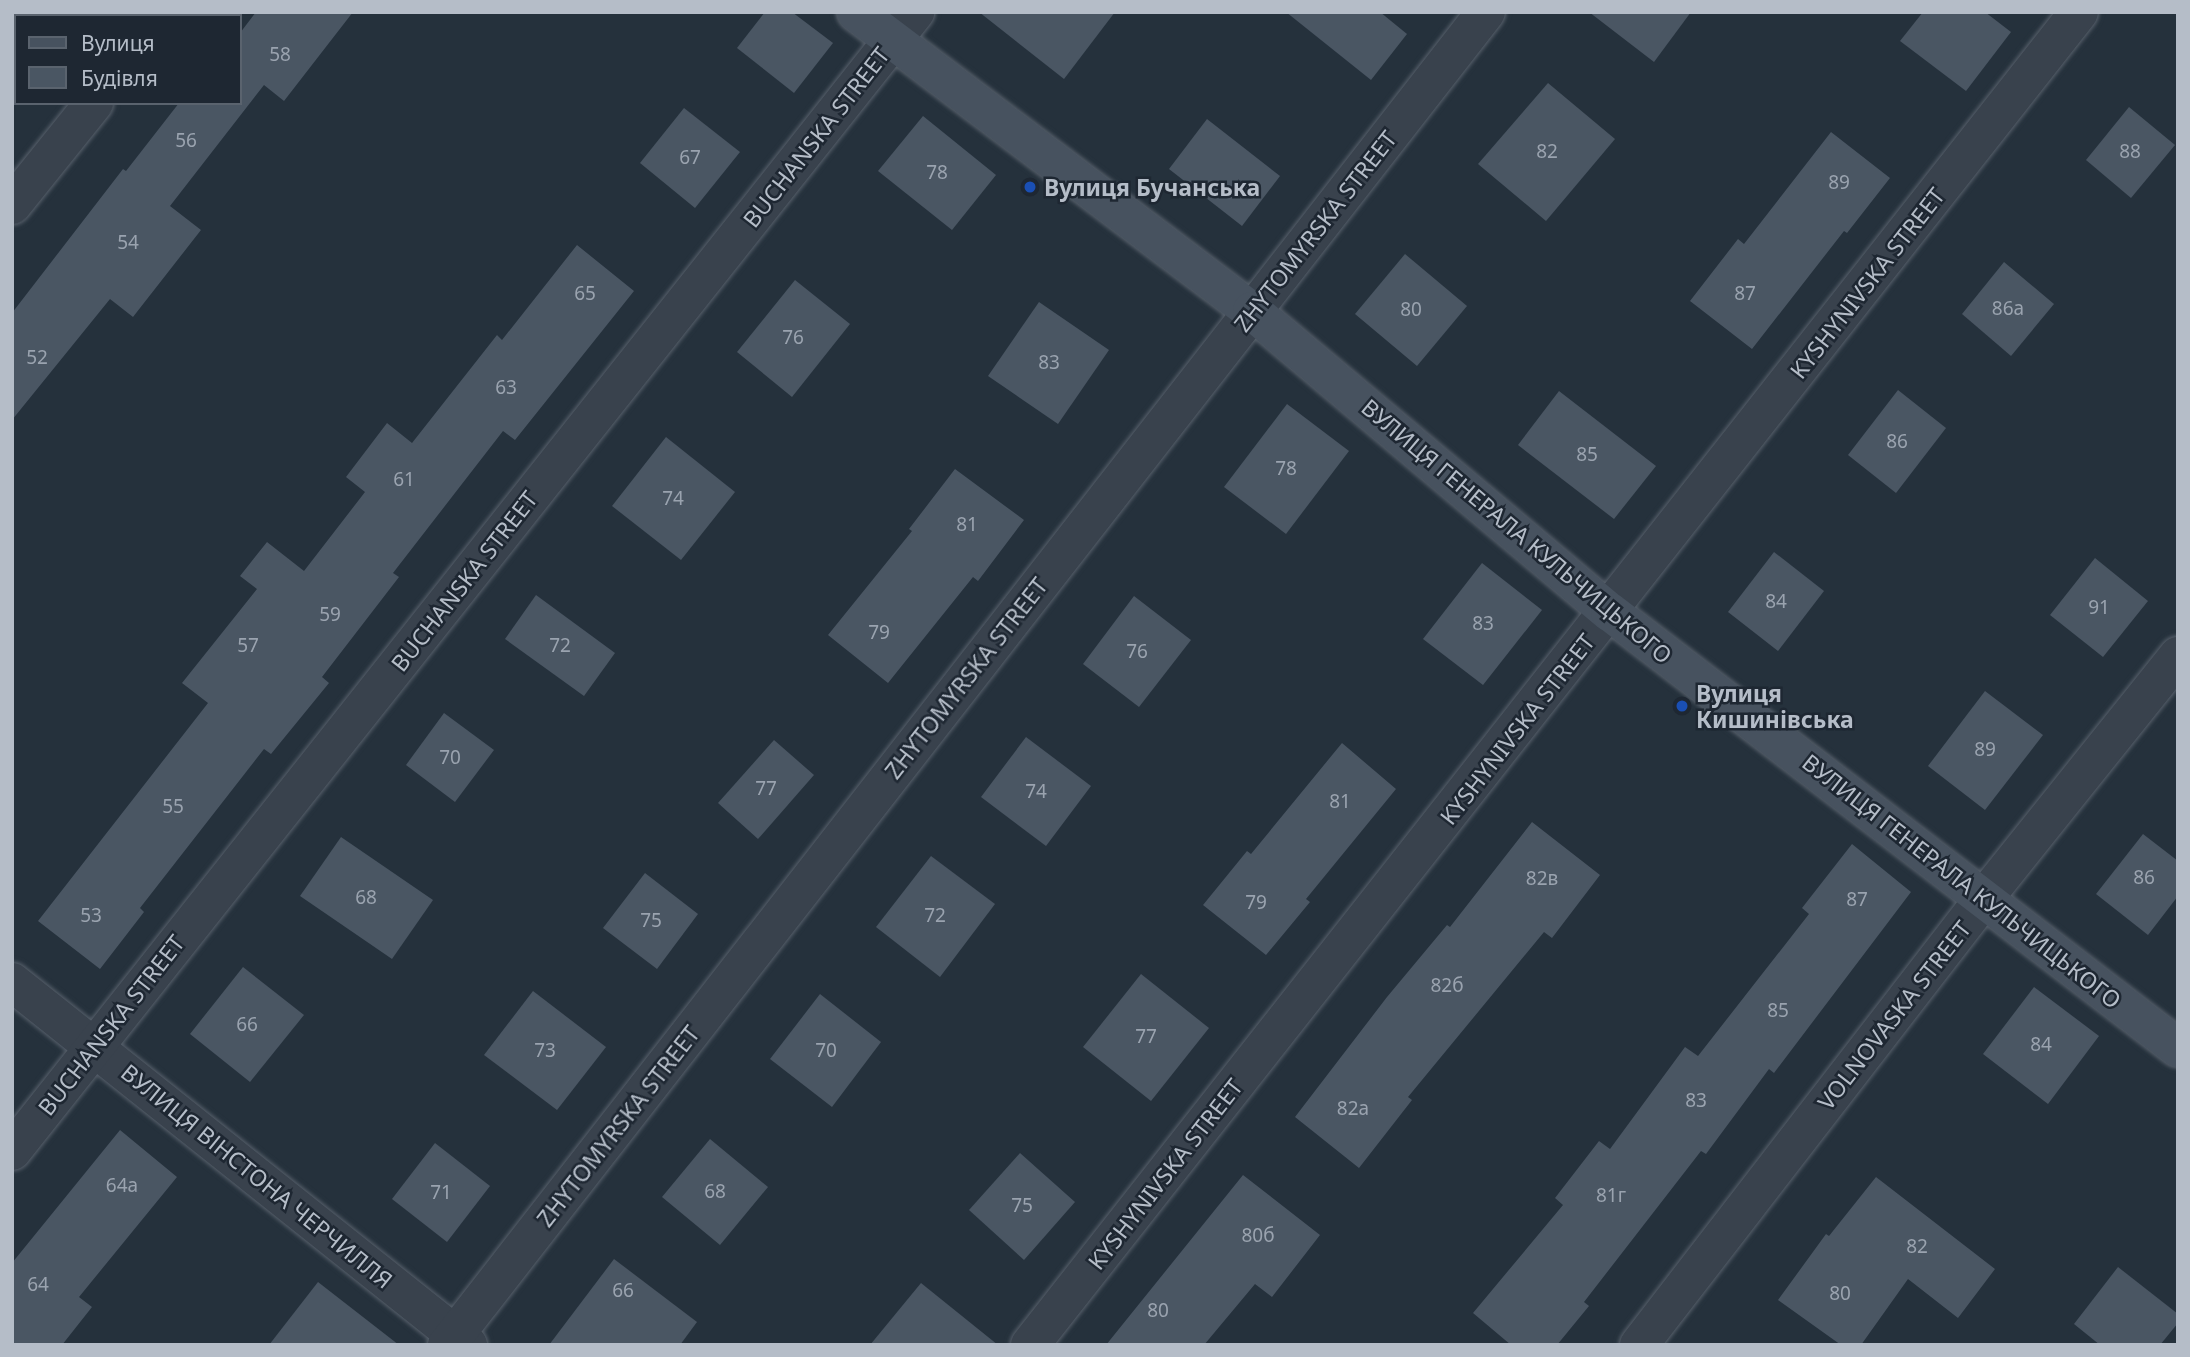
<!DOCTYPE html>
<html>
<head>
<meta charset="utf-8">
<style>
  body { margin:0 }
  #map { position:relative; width:2190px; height:1357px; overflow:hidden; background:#25313c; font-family:"Noto Sans",sans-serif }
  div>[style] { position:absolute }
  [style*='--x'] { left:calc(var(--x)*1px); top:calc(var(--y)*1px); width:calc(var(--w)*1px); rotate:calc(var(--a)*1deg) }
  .building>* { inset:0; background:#4a5663 }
  .roads { filter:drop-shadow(0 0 2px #57606b) drop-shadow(0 0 2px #57606b) }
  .street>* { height:38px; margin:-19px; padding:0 19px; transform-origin:19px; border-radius:19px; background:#39424d }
  .secondary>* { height:38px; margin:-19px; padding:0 19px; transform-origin:19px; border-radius:19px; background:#47525f }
  .dots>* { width:19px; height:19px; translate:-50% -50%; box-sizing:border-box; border:4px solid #1e2732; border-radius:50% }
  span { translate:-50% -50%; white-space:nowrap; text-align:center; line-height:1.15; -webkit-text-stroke:5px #1e2732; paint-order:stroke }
  .number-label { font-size:19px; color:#9aa3af }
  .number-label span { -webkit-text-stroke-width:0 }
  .street-label { font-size:23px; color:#b5bdc8 }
  .poi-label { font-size:23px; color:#b5bdc8; font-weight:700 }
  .left { translate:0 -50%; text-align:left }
  .frame { position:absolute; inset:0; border:14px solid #b5bdc8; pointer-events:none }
  .legend { position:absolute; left:14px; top:14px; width:228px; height:91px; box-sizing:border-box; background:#1e2732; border:2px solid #5a636e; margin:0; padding:9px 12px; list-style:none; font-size:21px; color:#b5bdc8 }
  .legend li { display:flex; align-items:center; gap:14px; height:35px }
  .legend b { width:35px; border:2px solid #5a636e }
</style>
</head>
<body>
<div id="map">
  <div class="building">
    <div style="clip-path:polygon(256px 12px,353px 12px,284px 101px,264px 85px,170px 206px,201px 230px,133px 317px,110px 299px,12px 420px,12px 313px,123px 169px,126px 171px,179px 103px,240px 103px,240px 33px)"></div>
    <div style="clip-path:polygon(765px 12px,792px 12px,833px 43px,794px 93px,737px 48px)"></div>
    <div style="clip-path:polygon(979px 12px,1115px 12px,1064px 79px)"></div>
    <div style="clip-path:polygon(1286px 12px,1380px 12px,1407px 34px,1371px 80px)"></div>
    <div style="clip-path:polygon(1589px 12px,1691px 12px,1654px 62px)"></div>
    <div style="clip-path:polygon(1923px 12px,1985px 12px,2011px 32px,1966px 91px,1900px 41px)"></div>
    <div style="clip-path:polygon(1548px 83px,1615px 139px,1546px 221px,1478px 164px)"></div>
    <div style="clip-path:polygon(2129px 107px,2175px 145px,2131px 198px,2086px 160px)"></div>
    <div style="clip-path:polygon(684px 108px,740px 152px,695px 208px,640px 163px)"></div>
    <div style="clip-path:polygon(923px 116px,996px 175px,952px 230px,878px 171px)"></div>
    <div style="clip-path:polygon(1207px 119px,1280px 176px,1242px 226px,1169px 169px)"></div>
    <div style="clip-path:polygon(1831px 132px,1890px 178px,1847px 233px,1844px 231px,1752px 349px,1690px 301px,1738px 239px,1744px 244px)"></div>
    <div style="clip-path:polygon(577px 245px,634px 291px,515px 440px,503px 431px,393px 573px,399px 577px,322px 677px,329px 683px,271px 754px,264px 749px,140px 908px,144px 912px,100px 969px,38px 921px,208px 703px,182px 683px,257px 589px,240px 576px,267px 542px,304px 571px,365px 492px,346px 477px,387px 423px,412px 443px,497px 335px,502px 340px)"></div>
    <div style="clip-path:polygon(1405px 254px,1467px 306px,1417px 366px,1355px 314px)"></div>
    <div style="clip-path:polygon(2004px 262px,2054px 304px,2011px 356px,1962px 314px)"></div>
    <div style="clip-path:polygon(795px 280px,850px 324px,792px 397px,737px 352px)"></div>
    <div style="clip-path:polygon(1039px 302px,1109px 350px,1058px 424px,988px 376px)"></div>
    <div style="clip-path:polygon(1898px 390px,1946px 428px,1896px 493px,1848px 455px)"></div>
    <div style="clip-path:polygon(1559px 391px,1656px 466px,1614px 519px,1518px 445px)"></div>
    <div style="clip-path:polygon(1287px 404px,1349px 451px,1286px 534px,1224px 487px)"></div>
    <div style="clip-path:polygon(666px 437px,735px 492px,681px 560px,612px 506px)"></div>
    <div style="clip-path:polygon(955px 469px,1024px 520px,978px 581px,973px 577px,888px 683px,828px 635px,912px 531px,909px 529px)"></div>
    <div style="clip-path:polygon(1774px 552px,1824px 591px,1778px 651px,1728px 612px)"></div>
    <div style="clip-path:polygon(2095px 558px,2148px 601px,2103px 657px,2050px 615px)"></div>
    <div style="clip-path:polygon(1482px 563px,1542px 610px,1483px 685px,1423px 639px)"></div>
    <div style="clip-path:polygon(536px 595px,615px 653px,584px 696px,505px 639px)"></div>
    <div style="clip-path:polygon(1134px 596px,1191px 640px,1139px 707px,1083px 664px)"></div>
    <div style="clip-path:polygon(1985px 691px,2043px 735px,1985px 810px,1928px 766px)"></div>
    <div style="clip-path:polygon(444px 713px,494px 750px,455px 802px,406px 765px)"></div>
    <div style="clip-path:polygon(1026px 737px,1091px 786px,1046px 846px,981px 797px)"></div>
    <div style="clip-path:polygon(774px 740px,814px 775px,758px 839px,718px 803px)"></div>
    <div style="clip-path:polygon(1342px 743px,1396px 789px,1306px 899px,1310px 902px,1266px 955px,1203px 905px,1247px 851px,1251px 854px)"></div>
    <div style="clip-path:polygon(1532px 822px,1600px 875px,1552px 938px,1544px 932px,1408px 1097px,1412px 1100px,1359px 1168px,1295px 1117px,1387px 997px,1447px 925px,1450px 927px)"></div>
    <div style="clip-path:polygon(2143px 834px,2178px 861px,2178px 896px,2148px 935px,2096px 894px)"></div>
    <div style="clip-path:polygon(341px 837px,433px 900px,392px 959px,300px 896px)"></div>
    <div style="clip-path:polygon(1852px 844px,1911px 892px,1774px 1073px,1769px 1069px,1706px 1154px,1701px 1151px,1584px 1302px,1589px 1306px,1557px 1345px,1511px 1345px,1473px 1313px,1563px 1205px,1555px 1198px,1599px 1141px,1610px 1149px,1685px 1047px,1698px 1056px,1809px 914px,1802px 908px)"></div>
    <div style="clip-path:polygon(931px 856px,995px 904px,940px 977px,876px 927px)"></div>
    <div style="clip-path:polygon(645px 873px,698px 914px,657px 969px,603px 928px)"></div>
    <div style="clip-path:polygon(243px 967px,304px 1015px,250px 1082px,190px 1034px)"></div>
    <div style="clip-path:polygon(1141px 974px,1209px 1028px,1151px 1101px,1083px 1047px)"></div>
    <div style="clip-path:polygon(2034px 987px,2099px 1036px,2048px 1104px,1983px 1054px)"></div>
    <div style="clip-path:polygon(533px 991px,606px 1047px,557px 1110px,484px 1055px)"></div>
    <div style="clip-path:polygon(820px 994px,881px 1042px,832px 1107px,770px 1059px)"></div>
    <div style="clip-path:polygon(120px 1130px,177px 1177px,79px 1297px,92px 1307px,62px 1345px,12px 1345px,12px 1263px)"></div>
    <div style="clip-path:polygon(710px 1139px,768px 1187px,720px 1245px,662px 1197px)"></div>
    <div style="clip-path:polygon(435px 1143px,490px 1186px,447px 1242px,392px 1199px)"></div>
    <div style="clip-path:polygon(1020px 1153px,1075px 1202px,1024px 1260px,969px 1210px)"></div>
    <div style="clip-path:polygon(1243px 1175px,1320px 1235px,1272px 1297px,1255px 1284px,1204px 1345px,1106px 1345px)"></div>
    <div style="clip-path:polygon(1876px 1177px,1995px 1269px,1958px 1318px,1908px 1279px,1861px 1345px,1841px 1345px,1778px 1300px,1826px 1234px,1829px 1236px)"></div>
    <div style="clip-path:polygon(614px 1259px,697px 1322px,680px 1345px,549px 1345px)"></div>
    <div style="clip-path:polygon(2118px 1267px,2178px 1314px,2178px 1323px,2160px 1345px,2100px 1345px,2074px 1324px)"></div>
    <div style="clip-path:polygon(318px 1282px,399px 1345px,269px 1345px)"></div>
    <div style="clip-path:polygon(921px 1283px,998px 1345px,870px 1345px)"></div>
  </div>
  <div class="roads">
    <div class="street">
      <div style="--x:164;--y:16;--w:5;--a:-53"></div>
      <div style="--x:12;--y:205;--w:131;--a:-51.2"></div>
      <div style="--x:12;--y:982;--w:583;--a:38.52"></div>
      <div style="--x:12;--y:1151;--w:1454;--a:-51.59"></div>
      <div style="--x:447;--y:1345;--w:1690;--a:-52.07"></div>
      <div style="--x:1030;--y:1345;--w:1696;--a:-51.8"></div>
      <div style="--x:1639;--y:1345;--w:566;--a:-52.32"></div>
      <div style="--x:1985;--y:897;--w:309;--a:-51.3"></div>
    </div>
    <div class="secondary">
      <div style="--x:856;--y:12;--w:496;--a:37.1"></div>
      <div style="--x:1252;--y:311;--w:468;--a:40.1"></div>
      <div style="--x:1610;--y:612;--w:716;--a:37.51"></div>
    </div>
  </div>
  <div class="dots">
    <div style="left:1030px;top:187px;background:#1a4fb4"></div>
    <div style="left:1682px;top:706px;background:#1a4fb4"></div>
  </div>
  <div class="number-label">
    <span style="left:280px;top:55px">58</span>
    <span style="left:186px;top:141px">56</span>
    <span style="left:1547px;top:152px">82</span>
    <span style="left:2130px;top:152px">88</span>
    <span style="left:690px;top:158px">67</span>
    <span style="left:937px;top:173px">78</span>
    <span style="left:1839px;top:183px">89</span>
    <span style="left:128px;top:243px">54</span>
    <span style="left:585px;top:294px">65</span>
    <span style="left:1745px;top:294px">87</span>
    <span style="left:2008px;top:309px">86а</span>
    <span style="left:1411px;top:310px">80</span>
    <span style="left:793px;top:338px">76</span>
    <span style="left:37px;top:358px">52</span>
    <span style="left:1049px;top:363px">83</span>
    <span style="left:506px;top:388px">63</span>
    <span style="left:1897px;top:442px">86</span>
    <span style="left:1587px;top:455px">85</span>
    <span style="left:1286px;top:469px">78</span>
    <span style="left:404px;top:480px">61</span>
    <span style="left:673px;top:499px">74</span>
    <span style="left:967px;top:525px">81</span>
    <span style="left:1776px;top:602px">84</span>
    <span style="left:2099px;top:608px">91</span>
    <span style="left:330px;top:615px">59</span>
    <span style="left:1483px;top:624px">83</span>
    <span style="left:879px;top:633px">79</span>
    <span style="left:248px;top:646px">57</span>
    <span style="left:560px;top:646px">72</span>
    <span style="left:1137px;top:652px">76</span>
    <span style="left:1985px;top:750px">89</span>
    <span style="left:450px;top:758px">70</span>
    <span style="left:766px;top:789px">77</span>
    <span style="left:1036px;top:792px">74</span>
    <span style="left:1340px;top:802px">81</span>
    <span style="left:173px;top:807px">55</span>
    <span style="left:2144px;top:878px">86</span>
    <span style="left:1542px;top:879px">82в</span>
    <span style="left:366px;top:898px">68</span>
    <span style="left:1857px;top:900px">87</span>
    <span style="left:1256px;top:903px">79</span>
    <span style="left:91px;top:916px">53</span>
    <span style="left:935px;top:916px">72</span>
    <span style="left:651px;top:921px">75</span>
    <span style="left:1447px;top:986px">82б</span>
    <span style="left:1778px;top:1011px">85</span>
    <span style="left:247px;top:1025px">66</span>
    <span style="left:1146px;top:1037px">77</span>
    <span style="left:2041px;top:1045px">84</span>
    <span style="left:545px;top:1051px">73</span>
    <span style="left:826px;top:1051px">70</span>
    <span style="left:1696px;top:1101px">83</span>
    <span style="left:1353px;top:1109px">82а</span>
    <span style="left:122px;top:1186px">64а</span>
    <span style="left:715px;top:1192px">68</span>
    <span style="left:441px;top:1193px">71</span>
    <span style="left:1611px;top:1196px">81г</span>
    <span style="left:1022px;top:1206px">75</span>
    <span style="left:1258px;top:1236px">80б</span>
    <span style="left:1917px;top:1247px">82</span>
    <span style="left:38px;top:1285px">64</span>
    <span style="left:623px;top:1291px">66</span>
    <span style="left:1840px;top:1294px">80</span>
    <span style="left:1158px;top:1311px">80</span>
  </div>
  <div class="street-label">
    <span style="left:816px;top:137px;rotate:-52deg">BUCHANSKA STREET</span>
    <span style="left:1315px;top:231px;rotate:-52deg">ZHYTOMYRSKA STREET</span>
    <span style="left:1867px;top:283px;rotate:-52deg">KYSHYNIVSKA STREET</span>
    <span style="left:1517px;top:531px;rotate:40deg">ВУЛИЦЯ ГЕНЕРАЛА КУЛЬЧИЦЬКОГО</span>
    <span style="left:464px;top:581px;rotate:-52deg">BUCHANSKA STREET</span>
    <span style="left:966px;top:678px;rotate:-52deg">ZHYTOMYRSKA STREET</span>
    <span style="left:1517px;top:729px;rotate:-52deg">KYSHYNIVSKA STREET</span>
    <span style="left:1962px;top:881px;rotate:38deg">ВУЛИЦЯ ГЕНЕРАЛА КУЛЬЧИЦЬКОГО</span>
    <span style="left:1894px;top:1015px;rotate:-52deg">VOLNOVASKA STREET</span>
    <span style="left:111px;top:1025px;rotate:-52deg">BUCHANSKA STREET</span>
    <span style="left:618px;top:1126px;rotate:-52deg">ZHYTOMYRSKA STREET</span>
    <span style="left:1165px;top:1174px;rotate:-52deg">KYSHYNIVSKA STREET</span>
    <span style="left:257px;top:1176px;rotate:39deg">ВУЛИЦЯ ВІНСТОНА ЧЕРЧИЛЛЯ</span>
  </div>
  <div class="poi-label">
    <span class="left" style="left:1044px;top:187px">Вулиця Бучанська</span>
    <span class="left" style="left:1696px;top:706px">Вулиця<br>Кишинівська</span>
  </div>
  <div class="frame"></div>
  <ul class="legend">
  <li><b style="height:9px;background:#47525f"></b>Вулиця</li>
  <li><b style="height:19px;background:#4a5663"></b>Будівля</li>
  </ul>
</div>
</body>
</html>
